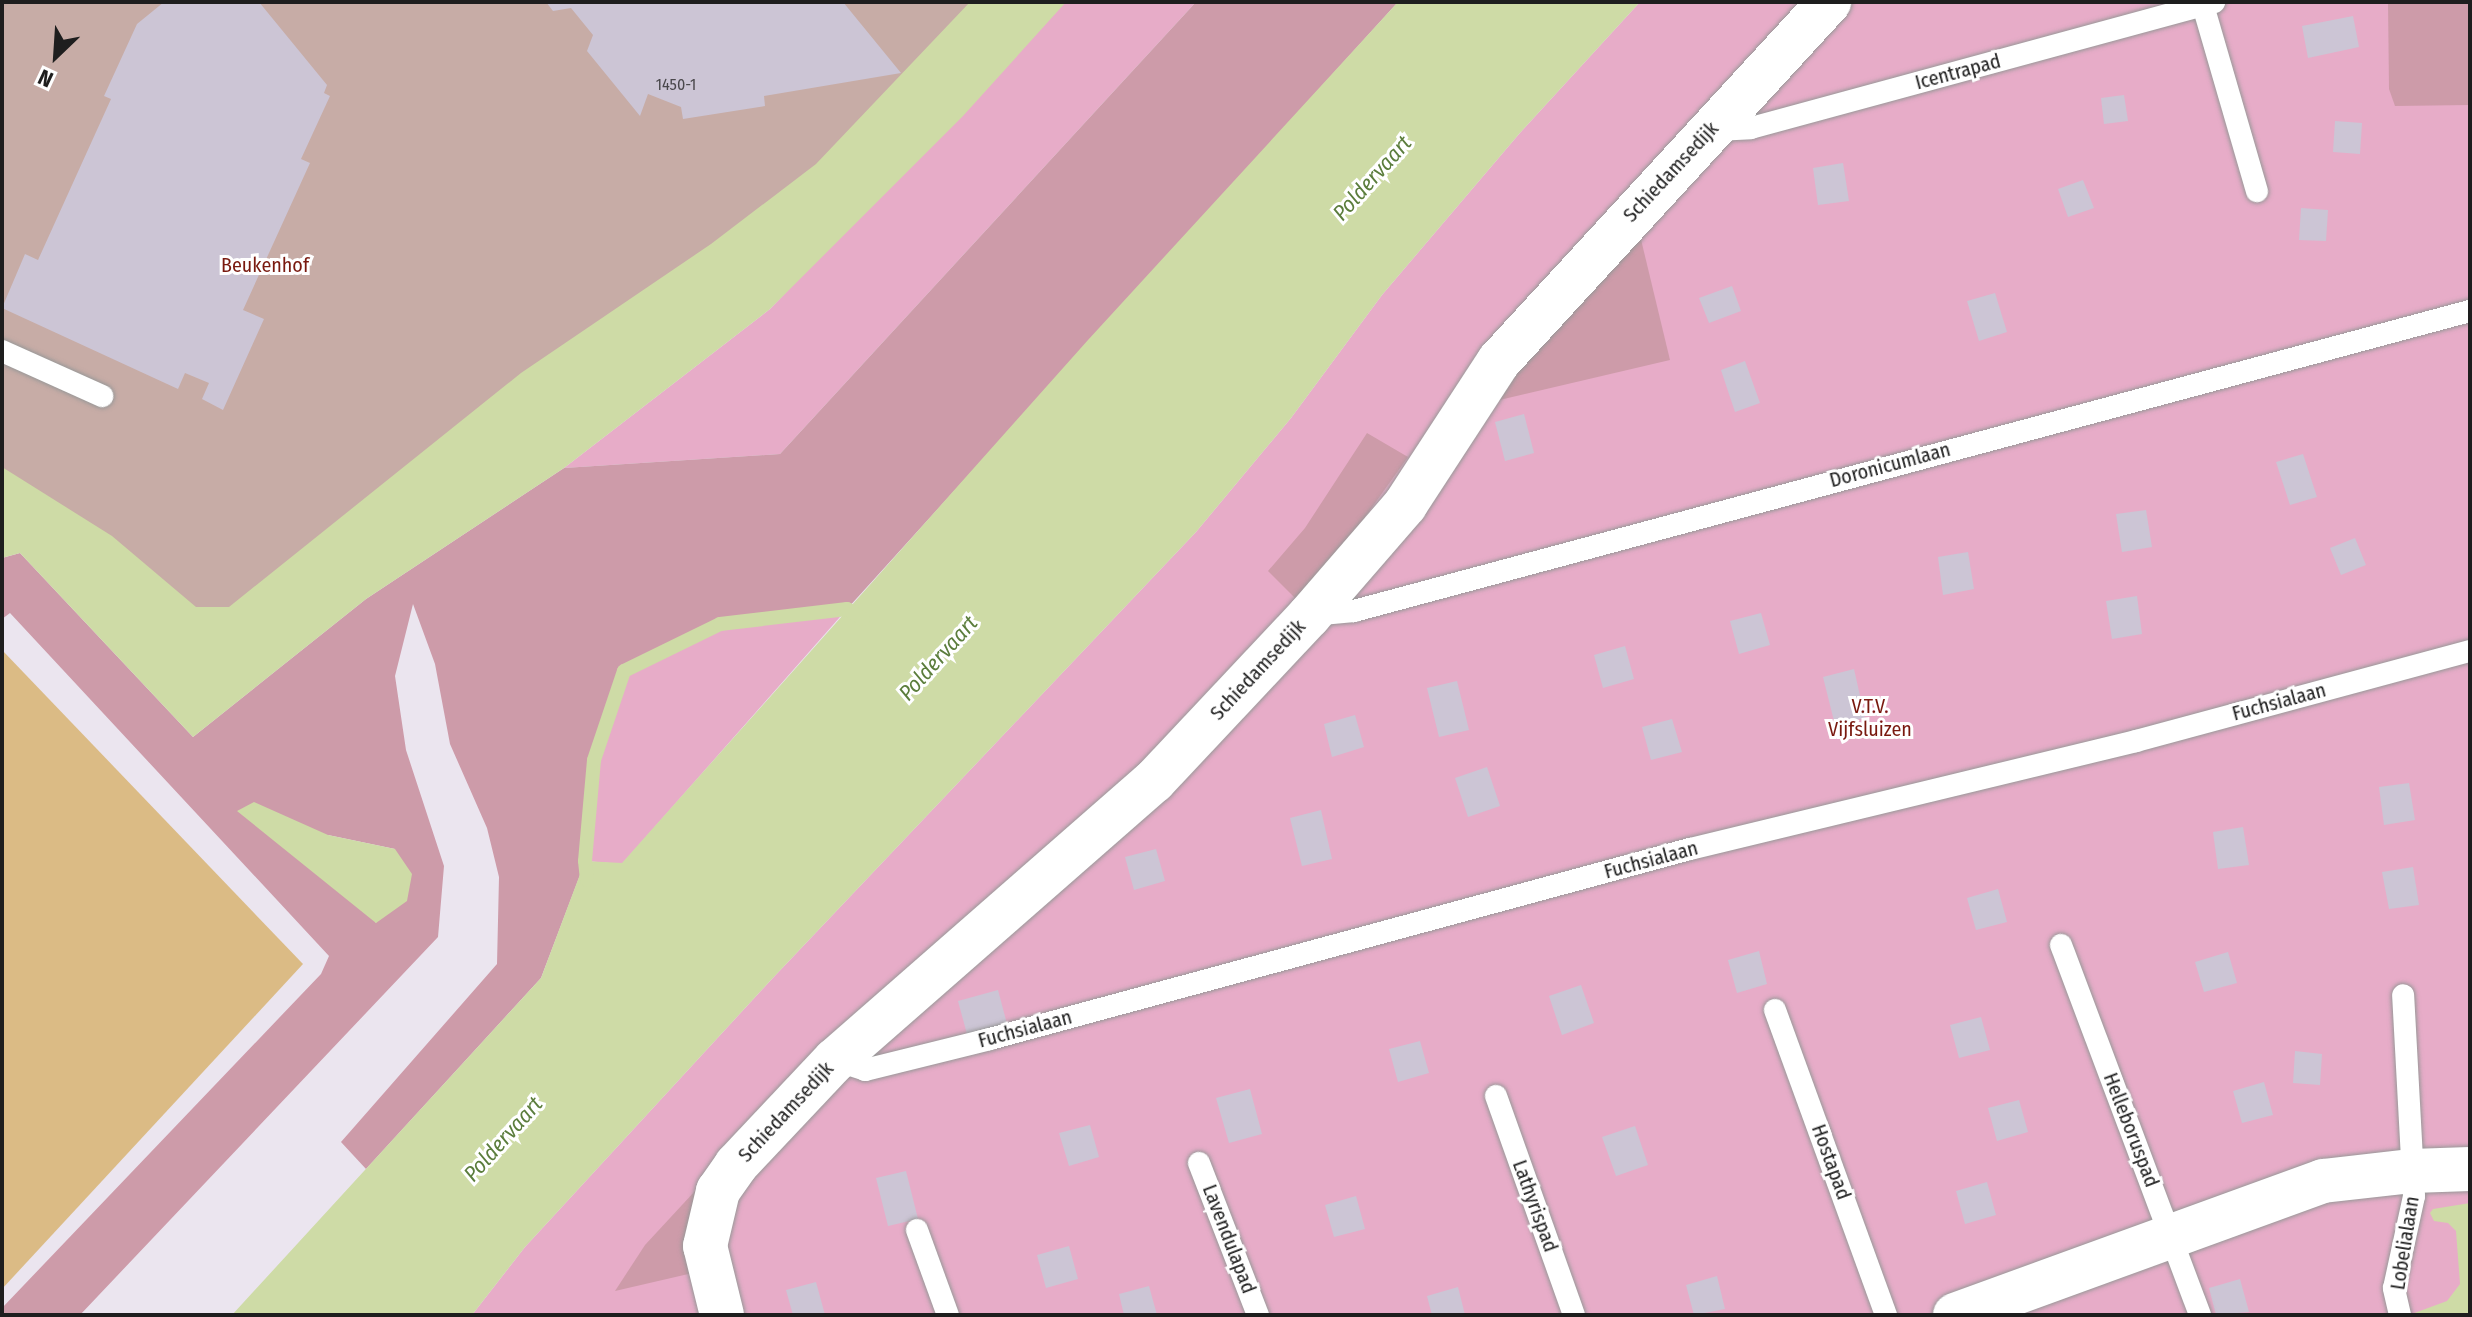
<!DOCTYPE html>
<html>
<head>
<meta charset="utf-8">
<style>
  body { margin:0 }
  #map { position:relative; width:2472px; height:1317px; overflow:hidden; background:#ebe5ef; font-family:"Fira Sans Condensed",sans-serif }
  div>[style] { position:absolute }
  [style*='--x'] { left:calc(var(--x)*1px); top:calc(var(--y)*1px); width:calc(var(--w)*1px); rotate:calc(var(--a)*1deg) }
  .grass>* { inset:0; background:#e7acc8 }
  .forest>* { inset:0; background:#cd9ba9 }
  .cemetery>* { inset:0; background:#c7aca6 }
  .pitch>* { inset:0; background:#dbbb85 }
  .water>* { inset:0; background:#cedba6 }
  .stream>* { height:14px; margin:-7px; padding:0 7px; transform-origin:7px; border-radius:7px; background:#cedba6 }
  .building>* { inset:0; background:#ccc5d5 }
  .roads { filter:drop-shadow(0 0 2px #989898) drop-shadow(0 0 2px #989898) }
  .lane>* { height:22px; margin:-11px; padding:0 11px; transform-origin:11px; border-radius:11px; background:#fff }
  .street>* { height:44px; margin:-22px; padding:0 22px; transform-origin:22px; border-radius:22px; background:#fff }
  span { translate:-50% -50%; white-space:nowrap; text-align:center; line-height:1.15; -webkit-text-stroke:6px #fff; paint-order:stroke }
  .number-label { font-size:16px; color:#4a484c }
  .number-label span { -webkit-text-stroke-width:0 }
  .street-label { font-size:20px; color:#1e1e1e }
  .park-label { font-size:20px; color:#79190f }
  .water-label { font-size:22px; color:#5b7d3c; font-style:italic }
  .frame { position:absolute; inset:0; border:4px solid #1e1e1e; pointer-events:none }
  .north { position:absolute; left:16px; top:16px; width:80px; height:80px; -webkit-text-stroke:6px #fff; paint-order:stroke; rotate:205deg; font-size:22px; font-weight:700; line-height:32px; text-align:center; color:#1e1e1e }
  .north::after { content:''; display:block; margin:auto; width:28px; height:36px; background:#1e1e1e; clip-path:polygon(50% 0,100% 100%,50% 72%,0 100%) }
</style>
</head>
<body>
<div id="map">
  <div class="grass">
    <div style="clip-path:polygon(1065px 2px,1196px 2px,780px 454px,564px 468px,770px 309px)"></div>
    <div style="clip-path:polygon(1640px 2px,2470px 2px,2470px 1315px,472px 1315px,525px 1247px,770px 981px,1196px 532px,1291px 418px,1382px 295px,1519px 134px)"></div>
    <div style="clip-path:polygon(847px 609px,622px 864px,585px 861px,594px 760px,624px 671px,720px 624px)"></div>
  </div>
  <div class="forest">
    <div style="clip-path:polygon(evenodd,1196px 2px,1398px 2px,847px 609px,720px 624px,624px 671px,594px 761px,585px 862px,541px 978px,366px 1169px,341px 1142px,497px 964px,499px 877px,487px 828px,450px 744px,435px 664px,413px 604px,395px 676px,406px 750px,444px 866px,438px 937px,80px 1315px,2px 1315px,2px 1308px,321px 974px,329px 956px,10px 613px,2px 619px,2px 558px,20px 553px,193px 737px,366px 599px,564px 468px,780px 454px,1196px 2px,328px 835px,395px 849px,376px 923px,328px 835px)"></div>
    <div style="clip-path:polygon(2388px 2px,2470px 2px,2470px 105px,2395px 106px,2389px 89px)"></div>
    <div style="clip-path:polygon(1638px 227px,1670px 360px,1491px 402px)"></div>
    <div style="clip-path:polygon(1367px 433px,1408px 457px,1302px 605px,1268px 571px,1305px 528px)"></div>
    <div style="clip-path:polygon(707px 1178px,697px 1272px,615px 1291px,645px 1245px)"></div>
  </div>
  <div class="cemetery">
    <div style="clip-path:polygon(2px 2px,985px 2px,792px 214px,219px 631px,2px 503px)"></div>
  </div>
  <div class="pitch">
    <div style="clip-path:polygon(2px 650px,303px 964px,2px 1289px)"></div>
  </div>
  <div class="water">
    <div style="clip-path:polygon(970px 2px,1066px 2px,963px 116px,770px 309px,564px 468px,366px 599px,193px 737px,20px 553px,2px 558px,2px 467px,112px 536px,196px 607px,229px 607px,521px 373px,711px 244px,816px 164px)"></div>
    <div style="clip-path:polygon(1398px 2px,1640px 2px,1519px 134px,1382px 295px,1291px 418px,1196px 532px,770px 981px,525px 1247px,472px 1315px,232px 1315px,541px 978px,585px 861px,622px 863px,1088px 340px)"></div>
    <div style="clip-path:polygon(254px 802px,328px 835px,395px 849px,412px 874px,407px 901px,376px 923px,237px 811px)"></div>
    <div style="clip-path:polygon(2470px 1203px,2470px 1315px,2409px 1315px,2447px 1301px,2460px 1284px,2456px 1231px,2448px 1223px,2434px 1221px,2430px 1213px,2433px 1209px)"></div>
  </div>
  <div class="stream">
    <div style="--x:587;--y:880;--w:19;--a:-96"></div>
    <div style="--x:585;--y:861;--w:101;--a:-84.9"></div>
    <div style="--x:594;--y:760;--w:94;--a:-71.4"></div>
    <div style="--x:624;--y:671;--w:107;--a:-26.1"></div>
    <div style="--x:720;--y:624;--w:128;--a:-6.7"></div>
    <div style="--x:847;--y:609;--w:19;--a:32"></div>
  </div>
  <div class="building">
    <div style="clip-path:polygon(164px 2px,259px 2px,327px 85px,324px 93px,330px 96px,301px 159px,310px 163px,243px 310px,264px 319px,223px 410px,202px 399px,209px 383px,185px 373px,178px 389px,2px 308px,25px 254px,38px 260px,111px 99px,104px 96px,137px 24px)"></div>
    <div style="clip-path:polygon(546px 2px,843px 2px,901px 73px,764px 96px,765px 106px,683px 119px,681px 107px,648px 94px,640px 116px,587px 51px,593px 35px,571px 8px,553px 11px)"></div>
    <div style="clip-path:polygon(2353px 16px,2359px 47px,2308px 58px,2302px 26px)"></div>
    <div style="clip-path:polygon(2124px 95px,2128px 121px,2104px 124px,2101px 98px)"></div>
    <div style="clip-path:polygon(2335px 121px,2362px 123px,2360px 154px,2333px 152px)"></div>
    <div style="clip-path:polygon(1843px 163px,1849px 201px,1818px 205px,1813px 168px)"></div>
    <div style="clip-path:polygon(2083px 180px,2094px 208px,2068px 217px,2058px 189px)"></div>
    <div style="clip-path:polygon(2301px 208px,2328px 210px,2326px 241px,2299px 240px)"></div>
    <div style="clip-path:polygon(1732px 286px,1741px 311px,1709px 323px,1699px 298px)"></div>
    <div style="clip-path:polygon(1995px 293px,2007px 332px,1979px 341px,1967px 301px)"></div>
    <div style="clip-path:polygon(1745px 361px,1760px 403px,1735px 412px,1721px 370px)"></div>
    <div style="clip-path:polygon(1524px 414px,1534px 453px,1505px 461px,1495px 422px)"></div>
    <div style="clip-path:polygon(2303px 454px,2317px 497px,2290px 505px,2276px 462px)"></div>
    <div style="clip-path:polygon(2146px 510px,2152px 547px,2122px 552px,2116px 514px)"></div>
    <div style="clip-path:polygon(2355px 538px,2366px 565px,2341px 575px,2330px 548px)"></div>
    <div style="clip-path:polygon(1968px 552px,1974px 589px,1943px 595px,1938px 557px)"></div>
    <div style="clip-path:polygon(2137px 596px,2142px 634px,2112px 639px,2106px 601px)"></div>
    <div style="clip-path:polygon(1761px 613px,1770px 645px,1739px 654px,1730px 621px)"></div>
    <div style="clip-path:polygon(1625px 646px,1634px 679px,1603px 688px,1594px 655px)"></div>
    <div style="clip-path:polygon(1854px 669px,1865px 718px,1835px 725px,1823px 677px)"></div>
    <div style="clip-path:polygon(1457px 681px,1469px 730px,1439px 737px,1427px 688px)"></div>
    <div style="clip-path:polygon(1355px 715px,1364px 747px,1332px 757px,1324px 724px)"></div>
    <div style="clip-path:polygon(1672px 719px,1682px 752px,1651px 760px,1642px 727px)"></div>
    <div style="clip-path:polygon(1487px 767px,1500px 806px,1468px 817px,1455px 778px)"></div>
    <div style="clip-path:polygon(2409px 783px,2415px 820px,2384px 825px,2379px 787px)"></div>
    <div style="clip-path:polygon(1321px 810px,1332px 859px,1302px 866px,1290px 818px)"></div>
    <div style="clip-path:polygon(2243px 827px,2249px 865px,2218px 869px,2213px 832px)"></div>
    <div style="clip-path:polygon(1156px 849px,1165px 881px,1134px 890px,1125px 857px)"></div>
    <div style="clip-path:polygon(2413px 867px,2419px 905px,2389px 909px,2382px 872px)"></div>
    <div style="clip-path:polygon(1998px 889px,2007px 922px,1976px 930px,1967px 898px)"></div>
    <div style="clip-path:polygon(1759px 951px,1767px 984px,1737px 993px,1728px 960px)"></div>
    <div style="clip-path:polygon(2228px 952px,2237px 983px,2204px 992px,2195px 962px)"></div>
    <div style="clip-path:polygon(1581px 985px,1594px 1023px,1562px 1035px,1549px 996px)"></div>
    <div style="clip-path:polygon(998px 990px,1007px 1024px,967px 1034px,958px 1001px)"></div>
    <div style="clip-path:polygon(1981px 1017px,1990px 1050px,1959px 1058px,1950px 1025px)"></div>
    <div style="clip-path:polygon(1420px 1041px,1429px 1073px,1398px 1082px,1389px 1049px)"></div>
    <div style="clip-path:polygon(2295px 1051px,2322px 1054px,2320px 1085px,2293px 1083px)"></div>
    <div style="clip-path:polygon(2264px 1082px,2273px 1115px,2242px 1123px,2233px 1091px)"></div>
    <div style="clip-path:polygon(1250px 1089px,1262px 1134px,1229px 1143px,1216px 1098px)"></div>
    <div style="clip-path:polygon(2019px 1100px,2028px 1132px,1997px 1141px,1988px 1108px)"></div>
    <div style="clip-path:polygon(1090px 1125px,1099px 1157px,1069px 1166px,1059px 1133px)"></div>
    <div style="clip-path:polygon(1635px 1126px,1648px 1165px,1616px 1176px,1602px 1137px)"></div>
    <div style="clip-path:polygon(906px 1171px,918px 1219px,888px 1226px,876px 1178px)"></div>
    <div style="clip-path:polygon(1987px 1182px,1996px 1215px,1965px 1224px,1956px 1191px)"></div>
    <div style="clip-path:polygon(1356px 1196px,1365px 1229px,1334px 1237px,1325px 1205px)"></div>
    <div style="clip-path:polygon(1069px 1246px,1078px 1279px,1046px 1288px,1037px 1255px)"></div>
    <div style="clip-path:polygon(1717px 1276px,1725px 1309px,1694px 1315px,1686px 1285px)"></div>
    <div style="clip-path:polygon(2240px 1279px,2249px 1312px,2216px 1315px,2209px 1288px)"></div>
    <div style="clip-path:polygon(816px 1282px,825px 1315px,793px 1315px,786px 1290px)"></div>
    <div style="clip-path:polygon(1149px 1286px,1157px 1315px,1124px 1315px,1119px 1294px)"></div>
    <div style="clip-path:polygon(1458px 1287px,1465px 1315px,1432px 1315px,1427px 1296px)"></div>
  </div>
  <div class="roads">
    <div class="lane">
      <div style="--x:2202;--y:2;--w:197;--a:73.8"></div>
      <div style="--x:1716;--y:130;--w:35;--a:-3"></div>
      <div style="--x:1751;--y:128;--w:480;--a:-15.2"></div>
      <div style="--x:2;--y:351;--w:110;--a:24.2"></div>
      <div style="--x:1311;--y:615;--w:43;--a:-5.3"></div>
      <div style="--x:1354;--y:611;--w:1156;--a:-15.05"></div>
      <div style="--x:2061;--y:945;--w:395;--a:69.4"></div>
      <div style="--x:1775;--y:1010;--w:325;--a:70"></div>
      <div style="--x:835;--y:1060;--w:32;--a:18"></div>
      <div style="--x:865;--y:1070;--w:129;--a:-13.9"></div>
      <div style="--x:990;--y:1039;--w:725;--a:-15.19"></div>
      <div style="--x:1690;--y:849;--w:459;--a:-13.6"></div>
      <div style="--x:2136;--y:741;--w:346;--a:-15.1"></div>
      <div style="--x:1496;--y:1096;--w:232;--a:70.4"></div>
      <div style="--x:1199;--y:1163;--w:163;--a:68.8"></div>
      <div style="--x:917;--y:1230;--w:90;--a:70"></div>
      <div style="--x:2400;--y:1315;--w:28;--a:-103"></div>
      <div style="--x:2394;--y:1288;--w:94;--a:-77.7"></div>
      <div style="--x:2414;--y:1196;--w:201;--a:-93.1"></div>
    </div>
    <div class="street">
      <div style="--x:722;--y:1315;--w:71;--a:-103.8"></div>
      <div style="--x:705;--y:1246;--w:57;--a:-76.7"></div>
      <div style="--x:718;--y:1191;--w:32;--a:-55"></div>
      <div style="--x:736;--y:1165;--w:144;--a:-46.7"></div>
      <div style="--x:835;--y:1060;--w:424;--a:-41.2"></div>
      <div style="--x:1154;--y:781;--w:226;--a:-46.8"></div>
      <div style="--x:1309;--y:616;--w:147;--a:-49.1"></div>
      <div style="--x:1405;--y:505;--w:172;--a:-56.9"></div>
      <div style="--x:1499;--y:361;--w:488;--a:-47.4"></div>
      <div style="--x:1955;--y:1315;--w:392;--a:-20"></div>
      <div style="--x:2323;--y:1181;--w:90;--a:-6.4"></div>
      <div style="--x:2412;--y:1171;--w:58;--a:-2"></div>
    </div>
  </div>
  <div class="number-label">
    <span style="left:676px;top:85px">1450-1</span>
  </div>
  <div class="street-label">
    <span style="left:1958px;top:72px;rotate:-15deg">Icentrapad</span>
    <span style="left:1671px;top:172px;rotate:-47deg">Schiedamsedijk</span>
    <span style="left:1890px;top:465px;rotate:-15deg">Doronicumlaan</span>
    <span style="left:1258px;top:670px;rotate:-47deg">Schiedamsedijk</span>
    <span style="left:2279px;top:702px;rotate:-15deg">Fuchsialaan</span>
    <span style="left:1651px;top:860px;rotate:-15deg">Fuchsialaan</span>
    <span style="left:1025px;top:1029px;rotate:-15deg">Fuchsialaan</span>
    <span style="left:786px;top:1112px;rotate:-47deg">Schiedamsedijk</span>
    <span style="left:2131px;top:1130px;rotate:69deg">Helleboruspad</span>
    <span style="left:1831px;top:1162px;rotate:70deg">Hostapad</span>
    <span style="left:1535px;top:1206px;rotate:70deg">Lathyrispad</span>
    <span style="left:1229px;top:1239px;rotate:69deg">Lavendulapad</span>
    <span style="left:2405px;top:1243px;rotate:-81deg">Lobelialaan</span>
  </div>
  <div class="park-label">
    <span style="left:265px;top:265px">Beukenhof</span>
    <span style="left:1870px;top:718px">V.T.V.<br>Vijfsluizen</span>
  </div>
  <div class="water-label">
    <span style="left:1372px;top:178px;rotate:-48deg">Poldervaart</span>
    <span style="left:938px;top:658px;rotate:-48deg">Poldervaart</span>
    <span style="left:503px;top:1139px;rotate:-48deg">Poldervaart</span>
  </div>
  <div class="frame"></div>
  <div class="north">N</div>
</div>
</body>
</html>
